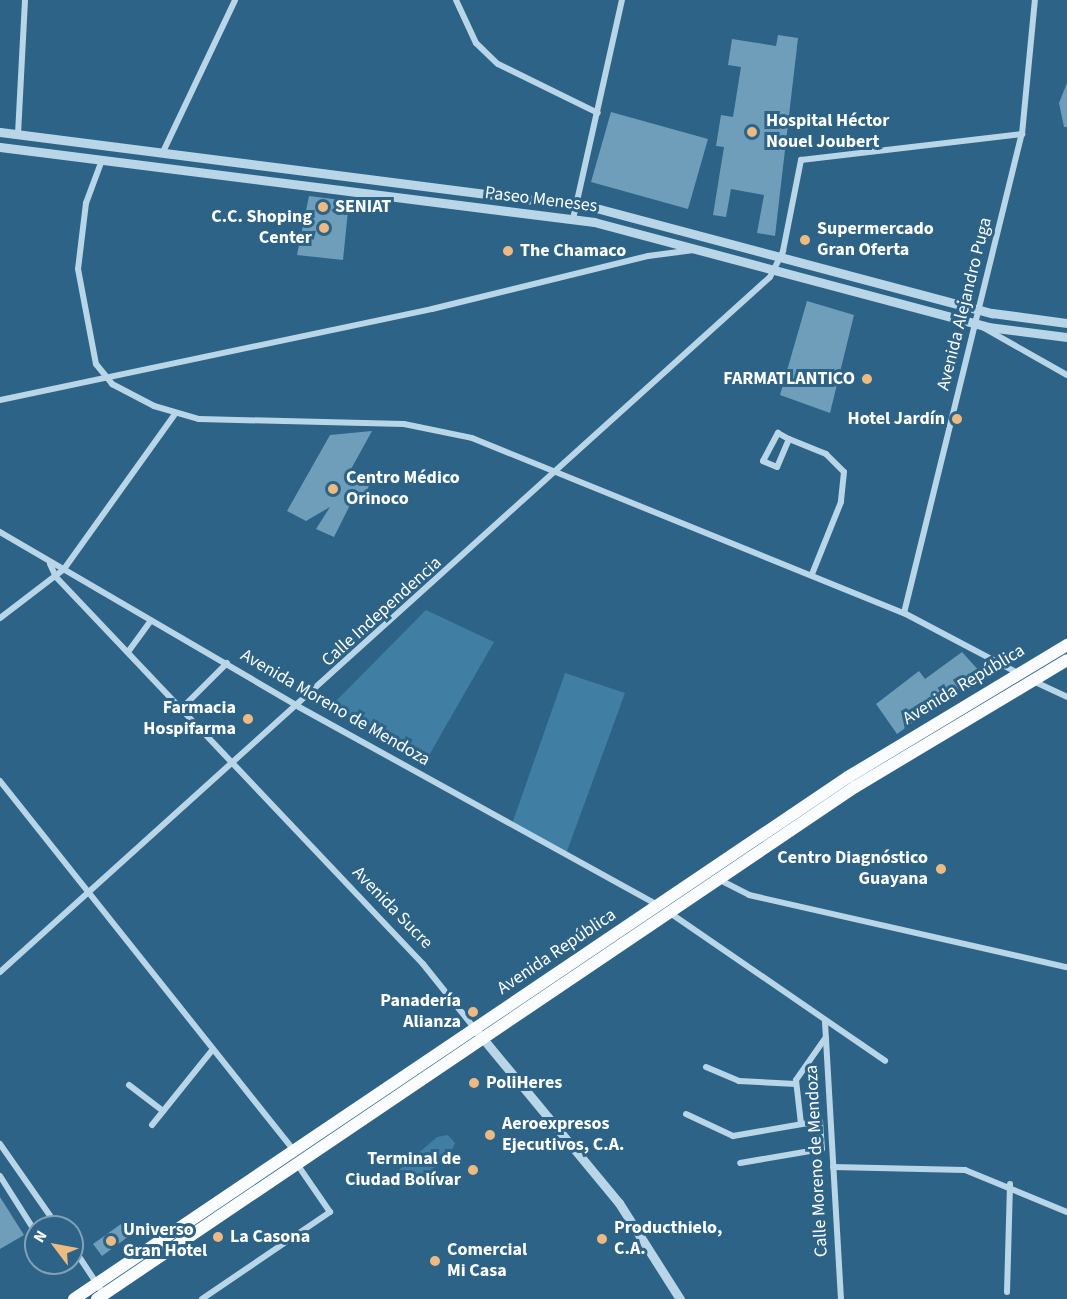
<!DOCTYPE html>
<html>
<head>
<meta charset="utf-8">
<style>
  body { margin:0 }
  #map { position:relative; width:1067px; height:1299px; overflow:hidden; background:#2c6387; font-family:"Source Sans 3",sans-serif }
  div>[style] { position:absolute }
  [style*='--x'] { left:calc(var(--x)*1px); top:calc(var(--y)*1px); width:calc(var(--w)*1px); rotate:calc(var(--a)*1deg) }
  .green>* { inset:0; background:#417ea3 }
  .building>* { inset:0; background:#6f9ebb }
  .minor>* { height:6px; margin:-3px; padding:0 3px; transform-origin:3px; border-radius:3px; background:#b8d6e8 }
  .tertiary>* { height:9px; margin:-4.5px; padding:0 4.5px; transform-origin:4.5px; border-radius:4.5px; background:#b8d6e8 }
  .primary>* { height:12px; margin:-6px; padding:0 6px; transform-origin:6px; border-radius:6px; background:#fafcfe }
  .dots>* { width:16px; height:16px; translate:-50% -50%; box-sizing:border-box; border:3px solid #2c6387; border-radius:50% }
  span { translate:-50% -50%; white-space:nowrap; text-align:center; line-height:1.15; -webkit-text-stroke:6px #2c6387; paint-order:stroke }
  .poi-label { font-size:18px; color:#fff; font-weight:700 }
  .left { translate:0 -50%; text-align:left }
  .right { translate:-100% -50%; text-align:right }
  .street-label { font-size:18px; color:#fff }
  .north { position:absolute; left:24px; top:1215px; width:60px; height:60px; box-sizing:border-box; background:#2c6387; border:2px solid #80a1b7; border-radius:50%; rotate:302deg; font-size:16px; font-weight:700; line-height:24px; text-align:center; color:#fff }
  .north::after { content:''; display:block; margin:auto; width:21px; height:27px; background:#edbb81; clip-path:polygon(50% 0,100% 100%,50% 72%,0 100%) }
</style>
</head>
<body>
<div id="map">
  <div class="green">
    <div style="clip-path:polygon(426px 610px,494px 642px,424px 764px,329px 708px)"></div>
    <div style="clip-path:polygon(565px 673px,625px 693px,566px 854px,512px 824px)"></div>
    <div style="clip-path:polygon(448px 1135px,455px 1143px,451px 1153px,413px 1186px,399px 1186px,399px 1170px,437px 1137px)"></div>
  </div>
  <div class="building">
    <div style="clip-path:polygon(778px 35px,798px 38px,775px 236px,757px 233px,764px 195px,731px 189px,726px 217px,713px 215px,724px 147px,716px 146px,721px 115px,733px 117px,741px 67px,728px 65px,732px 39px,776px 46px)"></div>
    <div style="clip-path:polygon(1067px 83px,1067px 127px,1064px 127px,1059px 103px)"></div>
    <div style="clip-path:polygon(611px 112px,708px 139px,688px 209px,591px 182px)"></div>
    <div style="clip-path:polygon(309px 196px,349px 201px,343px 260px,297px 255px)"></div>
    <div style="clip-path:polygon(807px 301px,854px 315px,830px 413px,780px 395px)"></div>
    <div style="clip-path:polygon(372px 431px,351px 469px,371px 482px,361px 501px,354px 497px,334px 537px,316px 529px,330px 507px,306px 521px,287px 511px,330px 435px)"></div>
    <div style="clip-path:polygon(962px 652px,981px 673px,897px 734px,876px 704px,919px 671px,925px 679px)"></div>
    <div style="clip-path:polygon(0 1197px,24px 1235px,0 1249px)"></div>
    <div style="clip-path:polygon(121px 1224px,129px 1236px,102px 1256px,93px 1244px)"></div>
  </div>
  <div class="minor">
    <div style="--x:456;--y:0;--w:47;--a:65.1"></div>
    <div style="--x:476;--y:43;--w:30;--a:44"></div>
    <div style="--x:498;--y:64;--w:111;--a:26.1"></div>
    <div style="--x:18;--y:134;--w:134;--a:-87"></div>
    <div style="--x:162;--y:154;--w:170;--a:-64.6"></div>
    <div style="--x:102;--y:160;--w:46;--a:110.4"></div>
    <div style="--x:86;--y:203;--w:66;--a:96.9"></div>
    <div style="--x:78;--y:269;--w:97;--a:79.3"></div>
    <div style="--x:96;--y:364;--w:26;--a:51"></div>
    <div style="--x:112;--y:384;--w:47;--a:27.6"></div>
    <div style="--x:154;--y:406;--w:47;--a:16.1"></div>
    <div style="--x:199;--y:419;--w:205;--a:1.4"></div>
    <div style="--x:404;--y:424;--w:69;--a:11.6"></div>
    <div style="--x:472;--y:438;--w:466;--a:22.1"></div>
    <div style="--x:904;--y:613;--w:129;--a:27.8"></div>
    <div style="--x:573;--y:219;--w:224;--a:-77.4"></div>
    <div style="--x:984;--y:328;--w:95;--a:29.5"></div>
    <div style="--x:0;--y:400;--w:441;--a:-11.9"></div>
    <div style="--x:432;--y:309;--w:222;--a:-13.8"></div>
    <div style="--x:648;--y:256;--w:46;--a:-7.4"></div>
    <div style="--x:778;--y:433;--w:13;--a:29"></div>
    <div style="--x:789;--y:439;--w:30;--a:113"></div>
    <div style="--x:777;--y:467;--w:15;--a:-157"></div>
    <div style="--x:763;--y:461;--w:32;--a:-62"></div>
    <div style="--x:789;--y:439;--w:40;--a:22"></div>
    <div style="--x:826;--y:454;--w:25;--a:45"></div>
    <div style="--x:844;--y:472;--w:30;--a:96"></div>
    <div style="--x:841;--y:502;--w:78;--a:111.9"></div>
    <div style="--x:0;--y:532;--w:346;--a:30.3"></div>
    <div style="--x:299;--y:707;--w:410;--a:28.9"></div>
    <div style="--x:50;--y:564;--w:14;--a:65"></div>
    <div style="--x:56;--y:577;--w:533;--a:46.52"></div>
    <div style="--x:423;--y:964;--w:83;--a:51.3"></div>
    <div style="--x:904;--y:613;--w:493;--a:-76.2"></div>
    <div style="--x:1022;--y:134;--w:135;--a:-84.5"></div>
    <div style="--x:0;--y:618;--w:81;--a:-37.4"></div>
    <div style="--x:64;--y:569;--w:191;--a:-54.4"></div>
    <div style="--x:128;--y:652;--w:39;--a:-54"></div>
    <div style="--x:1033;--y:681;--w:38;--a:25"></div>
    <div style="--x:181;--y:709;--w:65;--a:-45"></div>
    <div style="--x:0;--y:781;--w:473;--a:51.5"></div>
    <div style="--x:718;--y:879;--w:35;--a:27"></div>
    <div style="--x:749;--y:895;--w:326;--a:12.8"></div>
    <div style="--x:670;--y:913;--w:261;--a:34.5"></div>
    <div style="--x:0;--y:972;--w:1037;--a:-42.07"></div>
    <div style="--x:770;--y:277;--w:29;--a:-63"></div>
    <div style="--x:783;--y:251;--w:93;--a:-78.8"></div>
    <div style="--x:801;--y:160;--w:223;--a:-6.7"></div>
    <div style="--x:825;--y:1022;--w:277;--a:86.7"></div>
    <div style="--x:706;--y:1067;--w:36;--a:23"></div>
    <div style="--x:739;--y:1081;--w:57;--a:3"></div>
    <div style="--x:129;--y:1085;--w:43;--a:37.4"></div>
    <div style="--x:686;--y:1114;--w:52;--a:25.1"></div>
    <div style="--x:733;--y:1136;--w:88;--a:-9.8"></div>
    <div style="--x:820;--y:1121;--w:28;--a:86"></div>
    <div style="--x:822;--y:1149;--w:83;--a:170.3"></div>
    <div style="--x:801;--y:1124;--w:44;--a:-96.5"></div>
    <div style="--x:796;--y:1080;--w:52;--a:-55.1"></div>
    <div style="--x:152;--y:1125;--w:97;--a:-51.2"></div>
    <div style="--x:0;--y:1144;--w:101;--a:55.1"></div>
    <div style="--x:833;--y:1167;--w:132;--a:1.3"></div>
    <div style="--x:965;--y:1170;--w:110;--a:22.4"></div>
    <div style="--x:0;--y:1176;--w:67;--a:57.7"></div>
    <div style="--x:72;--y:1246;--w:60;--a:56.6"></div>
    <div style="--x:1007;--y:1292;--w:108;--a:-88.4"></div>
    <div style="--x:202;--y:1299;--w:155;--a:-34.2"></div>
    <div style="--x:330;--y:1212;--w:58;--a:-124.5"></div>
  </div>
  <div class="tertiary">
    <div style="--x:0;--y:132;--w:601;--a:7.27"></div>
    <div style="--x:596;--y:208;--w:410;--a:14.9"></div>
    <div style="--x:992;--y:313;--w:76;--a:7.6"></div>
    <div style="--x:0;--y:147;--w:599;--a:7.2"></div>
    <div style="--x:594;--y:222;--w:408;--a:14.9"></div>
    <div style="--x:988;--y:327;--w:80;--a:7.2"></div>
    <div style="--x:475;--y:1029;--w:226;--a:50.4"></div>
    <div style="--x:619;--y:1203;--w:114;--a:57.6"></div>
  </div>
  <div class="primary">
    <div style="--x:74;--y:1299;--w:934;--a:-34"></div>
    <div style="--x:848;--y:777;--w:256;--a:-31.1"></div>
    <div style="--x:97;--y:1299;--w:915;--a:-34.04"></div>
    <div style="--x:855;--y:787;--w:247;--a:-30.9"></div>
  </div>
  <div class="dots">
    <div style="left:752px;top:132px;background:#edbb81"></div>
    <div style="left:323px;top:207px;background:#edbb81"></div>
    <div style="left:324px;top:228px;background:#edbb81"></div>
    <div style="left:805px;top:240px;background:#edbb81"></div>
    <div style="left:508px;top:251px;background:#edbb81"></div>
    <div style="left:867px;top:379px;background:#edbb81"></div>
    <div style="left:957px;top:419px;background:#edbb81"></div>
    <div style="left:333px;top:489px;background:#edbb81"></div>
    <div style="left:248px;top:719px;background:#edbb81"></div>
    <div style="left:941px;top:869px;background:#edbb81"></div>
    <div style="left:473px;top:1012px;background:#edbb81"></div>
    <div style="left:474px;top:1083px;background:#edbb81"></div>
    <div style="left:490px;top:1135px;background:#edbb81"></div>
    <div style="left:473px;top:1170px;background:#edbb81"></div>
    <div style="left:218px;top:1237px;background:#edbb81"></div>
    <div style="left:602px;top:1239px;background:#edbb81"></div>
    <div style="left:111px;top:1241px;background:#edbb81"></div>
    <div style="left:435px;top:1261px;background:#edbb81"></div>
  </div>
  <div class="poi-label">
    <span class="left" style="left:766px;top:132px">Hospital Héctor<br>Nouel Joubert</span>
    <span class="left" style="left:335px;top:207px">SENIAT</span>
    <span class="right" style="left:312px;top:228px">C.C. Shoping<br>Center</span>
    <span class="left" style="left:817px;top:240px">Supermercado<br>Gran Oferta</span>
    <span class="left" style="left:520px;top:251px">The Chamaco</span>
    <span class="right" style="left:855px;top:379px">FARMATLANTICO</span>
    <span class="right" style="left:945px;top:419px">Hotel Jardín</span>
    <span class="left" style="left:346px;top:489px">Centro Médico<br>Orinoco</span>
    <span class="right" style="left:236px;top:719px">Farmacia<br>Hospifarma</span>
    <span class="right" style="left:928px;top:869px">Centro Diagnóstico<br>Guayana</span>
    <span class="right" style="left:461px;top:1012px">Panadería<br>Alianza</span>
    <span class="left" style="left:486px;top:1083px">PoliHeres</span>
    <span class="left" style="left:502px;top:1135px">Aeroexpresos<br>Ejecutivos, C.A.</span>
    <span class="right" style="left:461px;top:1170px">Terminal de<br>Ciudad Bolívar</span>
    <span class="left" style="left:614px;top:1239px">Producthielo,<br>C.A.</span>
    <span class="left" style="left:123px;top:1241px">Universo<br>Gran Hotel</span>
    <span class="left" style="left:230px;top:1237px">La Casona</span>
    <span class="left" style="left:447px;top:1261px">Comercial<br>Mi Casa</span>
  </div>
  <div class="street-label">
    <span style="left:541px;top:200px;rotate:7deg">Paseo Meneses</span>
    <span style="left:965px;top:304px;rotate:-76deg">Avenida Alejandro Puga</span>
    <span style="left:382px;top:612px;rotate:-42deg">Calle Independencia</span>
    <span style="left:964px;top:685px;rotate:-31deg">Avenida República</span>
    <span style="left:335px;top:708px;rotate:30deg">Avenida Moreno de Mendoza</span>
    <span style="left:392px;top:908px;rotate:46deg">Avenida Sucre</span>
    <span style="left:557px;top:952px;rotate:-34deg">Avenida República</span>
    <span style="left:817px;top:1161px;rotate:-93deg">Calle Moreno de Mendoza</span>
  </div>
  <div class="north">N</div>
</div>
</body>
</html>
